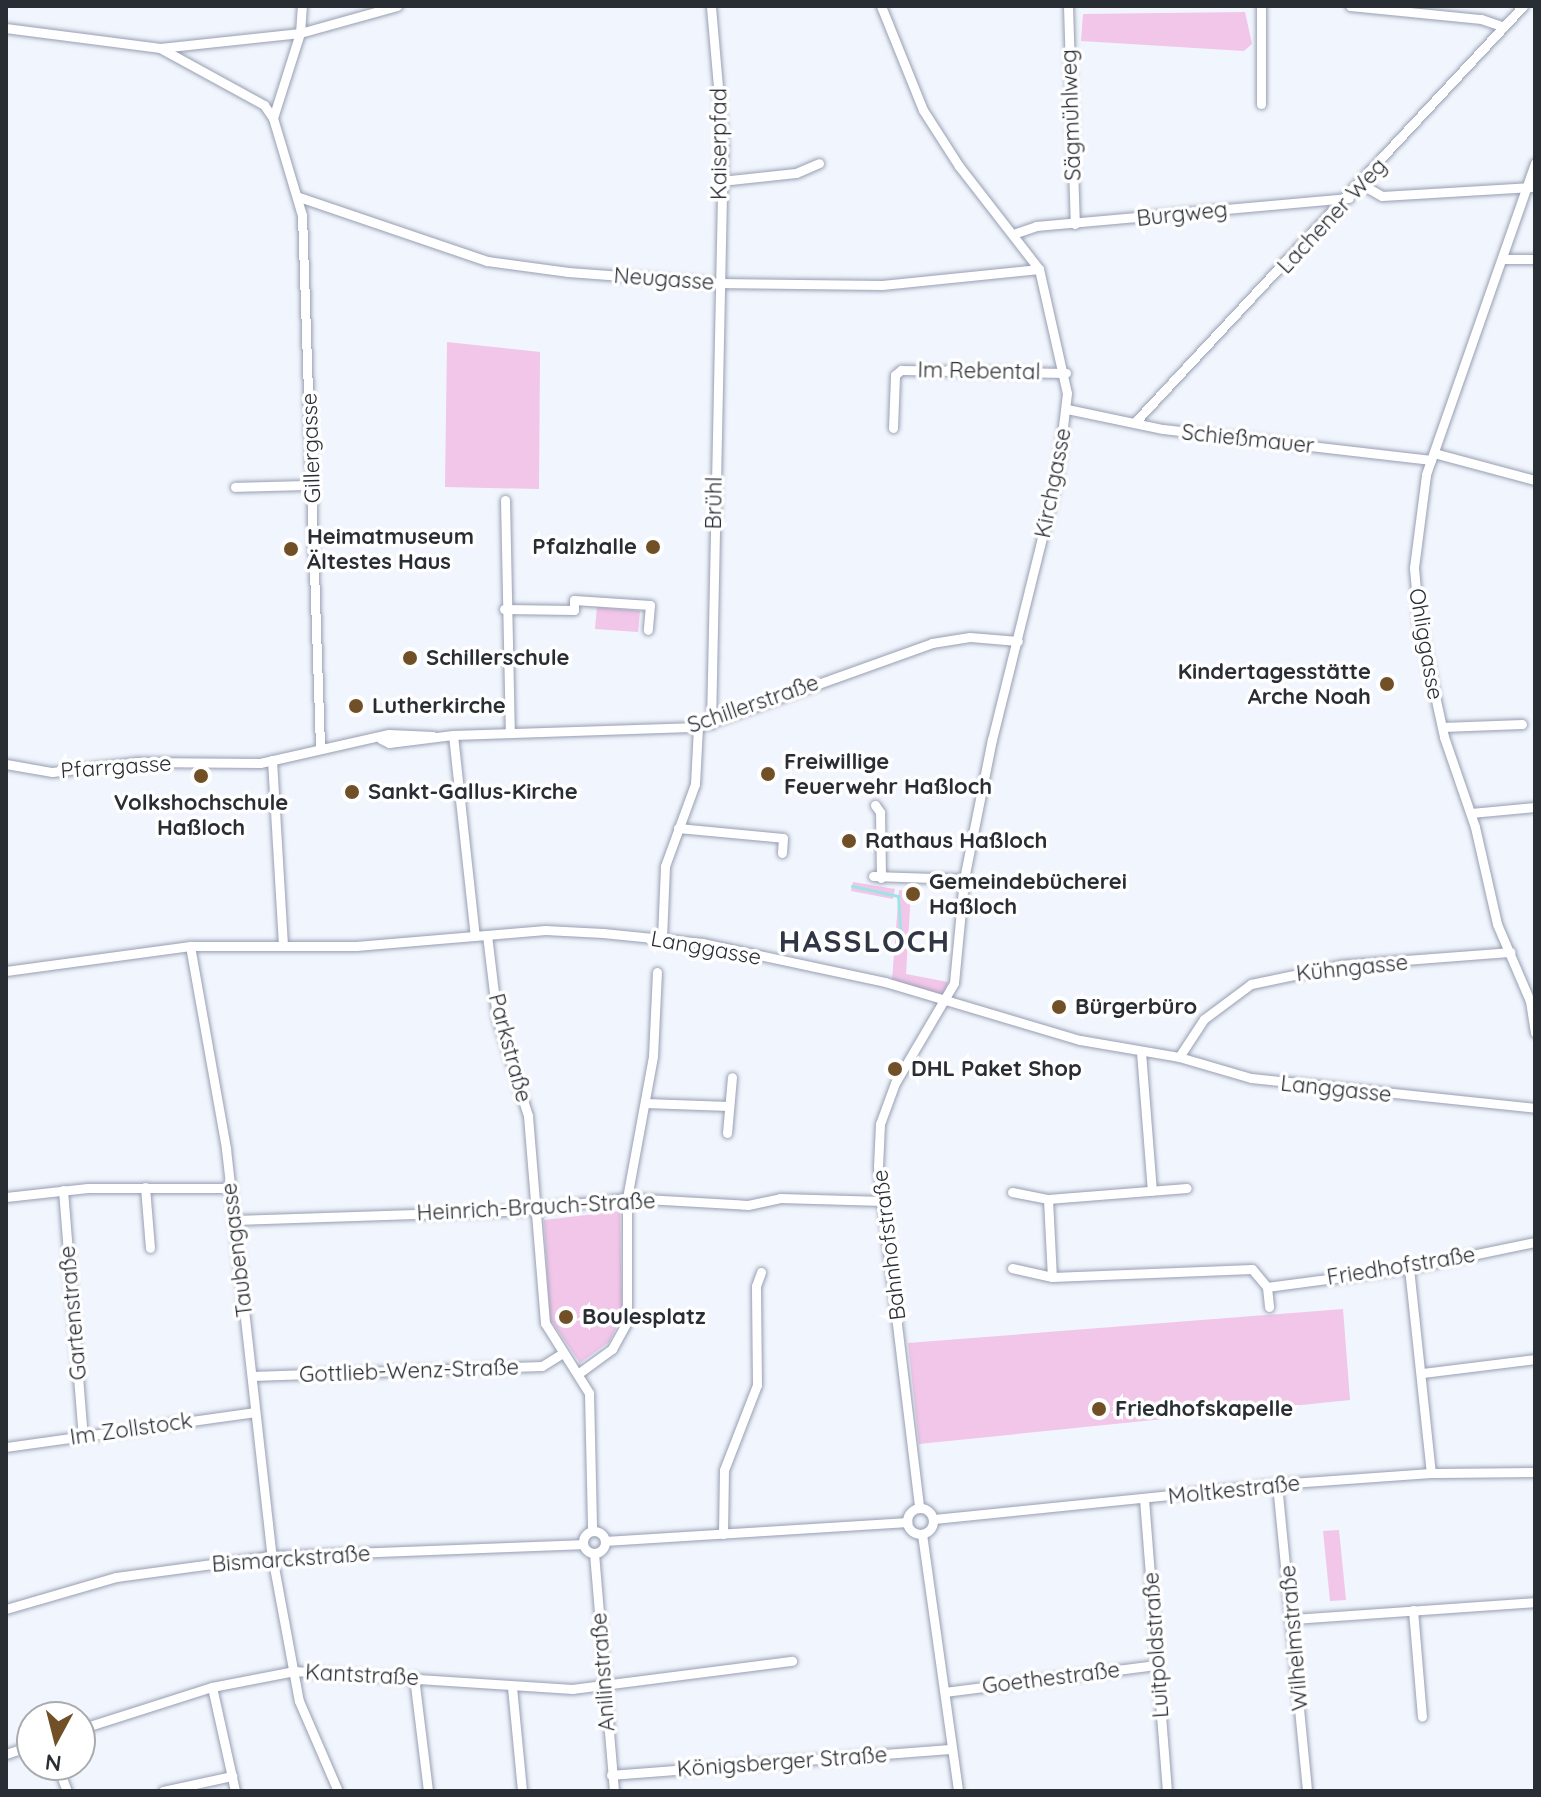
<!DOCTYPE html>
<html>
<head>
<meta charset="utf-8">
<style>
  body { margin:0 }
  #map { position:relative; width:1541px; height:1797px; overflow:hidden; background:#f1f5fd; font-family:Quicksand,sans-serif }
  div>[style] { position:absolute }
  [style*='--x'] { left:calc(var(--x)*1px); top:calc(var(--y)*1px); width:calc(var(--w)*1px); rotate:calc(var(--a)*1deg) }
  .green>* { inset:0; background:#f1c6e9 }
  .stream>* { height:3px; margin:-1.5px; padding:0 1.5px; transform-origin:1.5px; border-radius:1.5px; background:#9fe3e7 }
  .roads { filter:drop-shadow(0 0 2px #969fb2) drop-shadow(0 0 2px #969fb2) }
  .street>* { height:9px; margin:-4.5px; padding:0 4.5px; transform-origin:4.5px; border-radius:4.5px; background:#fff }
  .street>.ring { margin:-4.5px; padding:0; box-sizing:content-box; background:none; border:9px solid #fff; border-radius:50% }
  .dots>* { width:22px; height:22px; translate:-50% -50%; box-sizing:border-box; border:4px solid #fff; border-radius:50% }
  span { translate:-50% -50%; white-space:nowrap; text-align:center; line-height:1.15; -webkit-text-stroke:7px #fff; paint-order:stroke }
  .street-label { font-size:22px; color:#292d34 }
  .poi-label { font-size:22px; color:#292d34; font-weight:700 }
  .left { translate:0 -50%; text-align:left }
  .right { translate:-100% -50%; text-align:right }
  .district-label { font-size:30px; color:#2f3646; font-weight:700; letter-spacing:2px }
  .frame { position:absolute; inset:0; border:8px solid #292d34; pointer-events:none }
  .north { position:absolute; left:16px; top:1701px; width:80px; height:80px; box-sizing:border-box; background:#fff; border:2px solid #a9abae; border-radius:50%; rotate:187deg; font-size:22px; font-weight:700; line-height:32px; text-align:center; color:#292d34 }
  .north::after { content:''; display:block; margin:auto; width:28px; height:36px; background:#715027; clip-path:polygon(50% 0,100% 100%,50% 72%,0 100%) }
</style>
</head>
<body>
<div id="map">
  <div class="green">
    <div style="clip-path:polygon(1245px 12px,1252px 44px,1244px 51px,1081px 41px,1083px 14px)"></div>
    <div style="clip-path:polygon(447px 342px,540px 352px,539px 489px,445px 487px)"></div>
    <div style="clip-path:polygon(597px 607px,640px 611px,638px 632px,595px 629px)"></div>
    <div style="clip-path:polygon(853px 882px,895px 889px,893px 899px,851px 891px)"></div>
    <div style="clip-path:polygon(899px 890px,911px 891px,906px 974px,948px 982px,944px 995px,892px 980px)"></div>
    <div style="clip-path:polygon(620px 1211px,622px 1317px,609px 1342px,580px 1363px,550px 1319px,544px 1220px)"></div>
    <div style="clip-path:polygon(1343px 1309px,1350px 1400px,919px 1444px,908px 1343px)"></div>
    <div style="clip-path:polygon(1339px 1530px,1346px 1600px,1330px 1601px,1323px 1531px)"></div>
  </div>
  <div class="stream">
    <div style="--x:852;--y:886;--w:47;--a:12.3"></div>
    <div style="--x:898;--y:896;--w:39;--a:86"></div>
  </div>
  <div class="roads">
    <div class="street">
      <div style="--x:881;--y:6;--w:112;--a:68"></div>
      <div style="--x:923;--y:110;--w:67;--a:57.3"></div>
      <div style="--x:959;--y:166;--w:130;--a:52.2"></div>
      <div style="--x:1039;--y:269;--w:127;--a:77.3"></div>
      <div style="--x:1067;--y:393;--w:85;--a:96.8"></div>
      <div style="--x:1057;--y:477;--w:270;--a:103.9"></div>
      <div style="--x:992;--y:739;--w:143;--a:101.3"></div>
      <div style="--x:964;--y:879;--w:104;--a:95.5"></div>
      <div style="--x:954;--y:983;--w:116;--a:120.5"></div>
      <div style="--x:895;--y:1083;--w:44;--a:110.1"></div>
      <div style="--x:880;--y:1124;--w:43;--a:92.7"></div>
      <div style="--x:878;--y:1167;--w:342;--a:83.1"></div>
      <div style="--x:1068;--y:6;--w:218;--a:88.2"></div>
      <div style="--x:1261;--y:6;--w:98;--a:90"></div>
      <div style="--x:1350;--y:6;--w:132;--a:5.7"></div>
      <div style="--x:1481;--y:19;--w:24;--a:19"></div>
      <div style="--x:6;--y:28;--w:155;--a:7.4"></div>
      <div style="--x:160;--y:48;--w:119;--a:28.7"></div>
      <div style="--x:264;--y:105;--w:16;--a:55"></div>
      <div style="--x:273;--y:118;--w:101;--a:73.4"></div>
      <div style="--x:302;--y:215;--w:532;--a:88.06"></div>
      <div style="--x:160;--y:48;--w:141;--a:-6.1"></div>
      <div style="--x:300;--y:33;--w:101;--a:-15.6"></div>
      <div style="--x:273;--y:118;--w:89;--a:-72.4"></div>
      <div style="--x:300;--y:33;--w:27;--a:-86"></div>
      <div style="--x:1535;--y:163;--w:330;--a:109.3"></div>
      <div style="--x:1426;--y:475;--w:94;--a:97.4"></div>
      <div style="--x:1414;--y:568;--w:55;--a:84.8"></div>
      <div style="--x:1419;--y:623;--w:117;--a:77.6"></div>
      <div style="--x:1444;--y:737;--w:95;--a:71"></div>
      <div style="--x:1475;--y:827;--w:99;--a:77.2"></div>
      <div style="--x:1497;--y:924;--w:84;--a:66.8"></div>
      <div style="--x:1530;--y:1001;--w:32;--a:81"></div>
      <div style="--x:721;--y:181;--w:75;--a:-6.1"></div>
      <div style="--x:796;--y:173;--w:25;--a:-23"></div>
      <div style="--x:1361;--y:184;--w:24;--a:30"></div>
      <div style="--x:1382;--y:196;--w:150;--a:-3.4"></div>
      <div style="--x:299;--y:197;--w:199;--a:18.8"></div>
      <div style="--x:487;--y:261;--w:82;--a:7.7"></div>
      <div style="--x:568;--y:272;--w:148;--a:4.3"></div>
      <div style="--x:716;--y:283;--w:166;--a:0.7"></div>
      <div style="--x:882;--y:285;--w:158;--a:-5.8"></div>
      <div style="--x:1016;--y:233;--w:21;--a:-19"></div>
      <div style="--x:1036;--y:226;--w:314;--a:-5.1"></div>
      <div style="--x:1505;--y:259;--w:30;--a:0"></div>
      <div style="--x:1067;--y:409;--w:98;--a:11.8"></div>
      <div style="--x:1163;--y:429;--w:270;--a:6.6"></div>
      <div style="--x:1136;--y:421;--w:567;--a:-47"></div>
      <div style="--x:893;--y:428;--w:53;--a:-87.8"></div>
      <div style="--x:895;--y:375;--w:8;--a:-40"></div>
      <div style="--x:901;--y:370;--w:165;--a:1"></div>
      <div style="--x:1434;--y:453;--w:105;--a:15"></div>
      <div style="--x:235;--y:487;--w:77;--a:-1.5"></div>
      <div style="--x:505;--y:500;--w:233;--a:88.8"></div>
      <div style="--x:504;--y:609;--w:70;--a:0.8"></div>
      <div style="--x:574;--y:610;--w:10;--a:-90"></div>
      <div style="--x:574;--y:600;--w:76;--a:3.8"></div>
      <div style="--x:650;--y:605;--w:25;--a:95"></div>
      <div style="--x:711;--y:724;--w:580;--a:-88.81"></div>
      <div style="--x:723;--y:144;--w:139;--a:-95"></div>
      <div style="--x:1442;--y:727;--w:80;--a:-2.1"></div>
      <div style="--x:453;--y:735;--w:202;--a:83.8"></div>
      <div style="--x:381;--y:739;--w:9;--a:27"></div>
      <div style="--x:389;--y:743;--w:64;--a:-7.1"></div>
      <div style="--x:453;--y:735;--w:245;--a:-1.9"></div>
      <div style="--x:698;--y:727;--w:249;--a:-19.7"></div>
      <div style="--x:932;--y:643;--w:38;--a:-9"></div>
      <div style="--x:970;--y:637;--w:48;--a:4.8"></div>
      <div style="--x:272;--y:760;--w:185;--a:86.6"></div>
      <div style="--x:6;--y:764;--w:47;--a:9.9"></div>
      <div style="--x:52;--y:772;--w:87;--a:-6.6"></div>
      <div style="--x:138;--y:762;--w:122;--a:0.5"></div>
      <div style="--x:260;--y:763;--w:132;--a:-12.7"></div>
      <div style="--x:389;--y:734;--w:44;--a:2.6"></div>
      <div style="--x:875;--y:805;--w:9;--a:54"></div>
      <div style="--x:880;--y:812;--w:66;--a:89.1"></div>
      <div style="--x:1471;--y:813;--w:64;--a:-5.4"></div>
      <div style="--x:678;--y:828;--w:105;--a:5.4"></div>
      <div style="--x:783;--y:838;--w:15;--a:94"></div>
      <div style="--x:873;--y:876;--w:91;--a:1.9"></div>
      <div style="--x:487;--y:935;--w:84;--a:83.1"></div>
      <div style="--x:497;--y:1018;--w:103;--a:72.4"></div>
      <div style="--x:528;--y:1116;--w:208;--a:85.3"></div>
      <div style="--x:545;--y:1323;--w:83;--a:57.8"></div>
      <div style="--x:589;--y:1393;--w:137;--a:88.7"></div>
      <div style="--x:662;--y:938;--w:72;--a:-87.6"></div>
      <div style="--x:665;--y:866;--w:87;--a:-69.9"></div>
      <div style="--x:695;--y:784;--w:57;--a:-87"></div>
      <div style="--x:190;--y:946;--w:206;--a:79.9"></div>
      <div style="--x:226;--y:1149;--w:410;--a:83.6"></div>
      <div style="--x:272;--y:1556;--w:147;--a:79.5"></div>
      <div style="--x:299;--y:1701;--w:98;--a:66.6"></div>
      <div style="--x:6;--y:971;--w:186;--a:-7.7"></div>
      <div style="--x:190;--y:946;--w:166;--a:0"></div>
      <div style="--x:356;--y:946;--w:190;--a:-4.8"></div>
      <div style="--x:545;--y:930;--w:58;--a:3"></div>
      <div style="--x:603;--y:933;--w:100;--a:5.7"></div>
      <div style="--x:703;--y:943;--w:186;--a:12.1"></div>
      <div style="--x:885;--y:982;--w:203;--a:16.6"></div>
      <div style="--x:1080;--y:1040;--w:100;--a:9.7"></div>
      <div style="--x:1179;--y:1057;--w:75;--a:16.3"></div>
      <div style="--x:1251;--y:1078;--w:286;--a:6"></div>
      <div style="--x:1141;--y:1052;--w:139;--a:85.5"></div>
      <div style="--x:1179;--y:1057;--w:45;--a:-56.7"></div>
      <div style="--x:1204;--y:1019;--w:59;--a:-36.7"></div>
      <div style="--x:1251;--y:984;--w:92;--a:-11.9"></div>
      <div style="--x:1341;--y:965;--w:170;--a:-4.4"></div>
      <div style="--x:645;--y:1103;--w:84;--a:2"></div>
      <div style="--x:727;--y:1133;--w:56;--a:-84.9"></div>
      <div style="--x:145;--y:1187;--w:61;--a:85.3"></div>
      <div style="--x:63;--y:1190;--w:247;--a:85.4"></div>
      <div style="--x:1012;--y:1192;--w:37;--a:11"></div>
      <div style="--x:1048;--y:1199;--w:139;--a:-4.5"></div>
      <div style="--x:6;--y:1197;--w:82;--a:-6.3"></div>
      <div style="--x:88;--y:1188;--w:143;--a:0"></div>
      <div style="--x:1048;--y:1199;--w:78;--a:87.1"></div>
      <div style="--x:235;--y:1220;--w:277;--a:-1.9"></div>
      <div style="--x:512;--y:1211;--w:116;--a:-6.4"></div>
      <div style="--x:627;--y:1198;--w:121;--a:3.3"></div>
      <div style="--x:748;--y:1205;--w:33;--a:-12"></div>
      <div style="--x:780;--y:1198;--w:103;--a:1.7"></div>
      <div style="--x:1012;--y:1268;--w:41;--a:12.7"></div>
      <div style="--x:1052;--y:1277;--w:200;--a:-2.3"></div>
      <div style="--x:1252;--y:1269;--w:23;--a:50"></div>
      <div style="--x:1267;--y:1287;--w:20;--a:84"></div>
      <div style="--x:1409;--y:1268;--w:206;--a:83.9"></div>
      <div style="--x:1267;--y:1287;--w:143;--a:-7.6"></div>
      <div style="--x:1409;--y:1268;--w:129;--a:-11.7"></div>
      <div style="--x:579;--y:1373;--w:41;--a:-36"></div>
      <div style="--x:612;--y:1349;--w:31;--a:-61"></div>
      <div style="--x:627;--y:1322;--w:124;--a:-90"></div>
      <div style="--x:627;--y:1198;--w:144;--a:-79.6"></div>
      <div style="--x:653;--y:1056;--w:84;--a:-87.3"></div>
      <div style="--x:1423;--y:1373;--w:113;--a:-7.1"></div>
      <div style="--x:252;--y:1376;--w:290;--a:-2"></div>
      <div style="--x:542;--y:1366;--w:25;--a:-32"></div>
      <div style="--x:6;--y:1447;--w:251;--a:-8"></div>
      <div style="--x:1277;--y:1484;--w:308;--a:84.4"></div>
      <div style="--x:1144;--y:1499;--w:293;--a:85.5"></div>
      <div class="ring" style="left:907px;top:1508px;width:17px;height:17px"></div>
      <div style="--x:934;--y:1519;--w:345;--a:-5.8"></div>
      <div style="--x:1277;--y:1484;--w:154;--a:-4.1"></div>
      <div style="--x:1431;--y:1473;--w:104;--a:-0.6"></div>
      <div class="ring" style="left:583px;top:1531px;width:13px;height:13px"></div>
      <div style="--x:723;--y:1534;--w:64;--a:-89.1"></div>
      <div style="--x:724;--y:1470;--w:91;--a:-68.8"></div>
      <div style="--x:757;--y:1385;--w:99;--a:-90.6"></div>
      <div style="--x:756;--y:1286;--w:15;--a:-70"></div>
      <div style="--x:922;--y:1534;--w:260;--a:82"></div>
      <div style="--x:605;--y:1541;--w:303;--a:-3.6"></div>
      <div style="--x:594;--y:1553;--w:239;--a:85.2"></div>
      <div style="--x:6;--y:1609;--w:115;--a:-16.2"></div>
      <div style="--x:116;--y:1577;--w:157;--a:-7.7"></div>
      <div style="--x:272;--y:1556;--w:310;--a:-2.2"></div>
      <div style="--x:1413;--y:1610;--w:107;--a:85.2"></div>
      <div style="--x:1294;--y:1619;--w:242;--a:-4"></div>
      <div style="--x:414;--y:1677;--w:115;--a:83"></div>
      <div style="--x:212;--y:1687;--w:107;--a:77.5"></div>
      <div style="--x:512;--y:1687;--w:104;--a:84.5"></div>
      <div style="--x:945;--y:1692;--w:214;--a:-7.3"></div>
      <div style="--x:80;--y:1729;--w:139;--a:-17.7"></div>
      <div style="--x:212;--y:1687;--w:84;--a:-11"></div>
      <div style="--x:294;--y:1671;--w:279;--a:3.7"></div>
      <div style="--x:572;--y:1689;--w:222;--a:-7.3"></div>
      <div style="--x:6;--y:1754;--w:28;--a:-19"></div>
      <div style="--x:57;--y:1765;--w:28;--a:69"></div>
      <div style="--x:611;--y:1775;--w:342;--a:-4.4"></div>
      <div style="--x:163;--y:1791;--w:71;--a:-12.3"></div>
    </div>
  </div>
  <div class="dots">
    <div style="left:653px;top:547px;background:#715027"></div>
    <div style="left:291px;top:549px;background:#715027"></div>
    <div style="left:410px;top:658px;background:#715027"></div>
    <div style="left:1387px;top:684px;background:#715027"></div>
    <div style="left:356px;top:706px;background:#715027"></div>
    <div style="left:768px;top:774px;background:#715027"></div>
    <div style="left:201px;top:776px;background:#715027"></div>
    <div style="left:352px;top:792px;background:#715027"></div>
    <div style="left:849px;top:841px;background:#715027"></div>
    <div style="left:913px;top:894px;background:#715027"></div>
    <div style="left:1059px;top:1007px;background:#715027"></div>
    <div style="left:895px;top:1069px;background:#715027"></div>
    <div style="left:566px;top:1317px;background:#715027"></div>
    <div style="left:1099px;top:1409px;background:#715027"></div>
  </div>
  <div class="street-label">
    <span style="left:1071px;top:115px;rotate:-92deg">Sägmühlweg</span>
    <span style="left:719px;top:144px;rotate:-90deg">Kaiserpfad</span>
    <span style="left:1182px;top:214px;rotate:-6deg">Burgweg</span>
    <span style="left:1332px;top:216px;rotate:-47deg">Lachener Weg</span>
    <span style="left:664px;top:279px;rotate:4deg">Neugasse</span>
    <span style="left:979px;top:371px;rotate:1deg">Im Rebental</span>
    <span style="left:1248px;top:439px;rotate:6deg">Schießmauer</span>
    <span style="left:311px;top:448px;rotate:-92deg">Gillergasse</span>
    <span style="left:1053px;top:483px;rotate:-79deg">Kirchgasse</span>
    <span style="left:714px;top:503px;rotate:-89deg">Brühl</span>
    <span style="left:1426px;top:644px;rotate:80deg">Ohliggasse</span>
    <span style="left:753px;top:704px;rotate:-19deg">Schillerstraße</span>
    <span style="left:116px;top:767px;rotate:-4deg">Pfarrgasse</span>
    <span style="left:706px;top:948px;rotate:10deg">Langgasse</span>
    <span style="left:1352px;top:968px;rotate:-6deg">Kühngasse</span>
    <span style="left:510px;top:1048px;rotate:75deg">Parkstraße</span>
    <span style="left:1336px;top:1089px;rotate:6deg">Langgasse</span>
    <span style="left:536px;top:1207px;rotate:-3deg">Heinrich-Brauch-Straße</span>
    <span style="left:889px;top:1245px;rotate:-97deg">Bahnhofstraße</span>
    <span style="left:237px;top:1250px;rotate:-97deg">Taubengasse</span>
    <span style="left:1401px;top:1266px;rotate:-9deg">Friedhofstraße</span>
    <span style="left:73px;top:1313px;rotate:-95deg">Gartenstraße</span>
    <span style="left:409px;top:1371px;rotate:-2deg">Gottlieb-Wenz-Straße</span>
    <span style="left:131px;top:1429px;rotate:-8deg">Im Zollstock</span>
    <span style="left:1234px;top:1490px;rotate:-6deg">Moltkestraße</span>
    <span style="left:291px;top:1559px;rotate:-4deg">Bismarckstraße</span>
    <span style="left:1294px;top:1638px;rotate:-95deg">Wilhelmstraße</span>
    <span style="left:1156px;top:1645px;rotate:-94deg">Luitpoldstraße</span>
    <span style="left:603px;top:1672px;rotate:-94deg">Anilinstraße</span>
    <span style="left:362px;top:1675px;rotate:3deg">Kantstraße</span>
    <span style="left:1051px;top:1678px;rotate:-7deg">Goethestraße</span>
    <span style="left:782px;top:1762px;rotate:-4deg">Königsberger Straße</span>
  </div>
  <div class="poi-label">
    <span class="left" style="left:307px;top:549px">Heimatmuseum<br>Ältestes Haus</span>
    <span class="right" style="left:637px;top:547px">Pfalzhalle</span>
    <span class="left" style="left:426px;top:658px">Schillerschule</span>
    <span class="right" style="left:1371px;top:684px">Kindertagesstätte<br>Arche Noah</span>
    <span class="left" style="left:372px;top:706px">Lutherkirche</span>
    <span class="left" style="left:784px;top:774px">Freiwillige<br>Feuerwehr Haßloch</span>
    <span class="left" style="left:368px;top:792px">Sankt-Gallus-Kirche</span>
    <span style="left:201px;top:815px">Volkshochschule<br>Haßloch</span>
    <span class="left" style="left:865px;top:841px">Rathaus Haßloch</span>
    <span class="left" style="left:929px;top:894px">Gemeindebücherei<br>Haßloch</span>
    <span class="left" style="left:1075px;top:1007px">Bürgerbüro</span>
    <span class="left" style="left:911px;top:1069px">DHL Paket Shop</span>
    <span class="left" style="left:582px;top:1317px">Boulesplatz</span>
    <span class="left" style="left:1115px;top:1409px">Friedhofskapelle</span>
  </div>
  <div class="district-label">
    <span style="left:865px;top:941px">HASSLOCH</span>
  </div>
  <div class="frame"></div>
  <div class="north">N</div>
</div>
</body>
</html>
